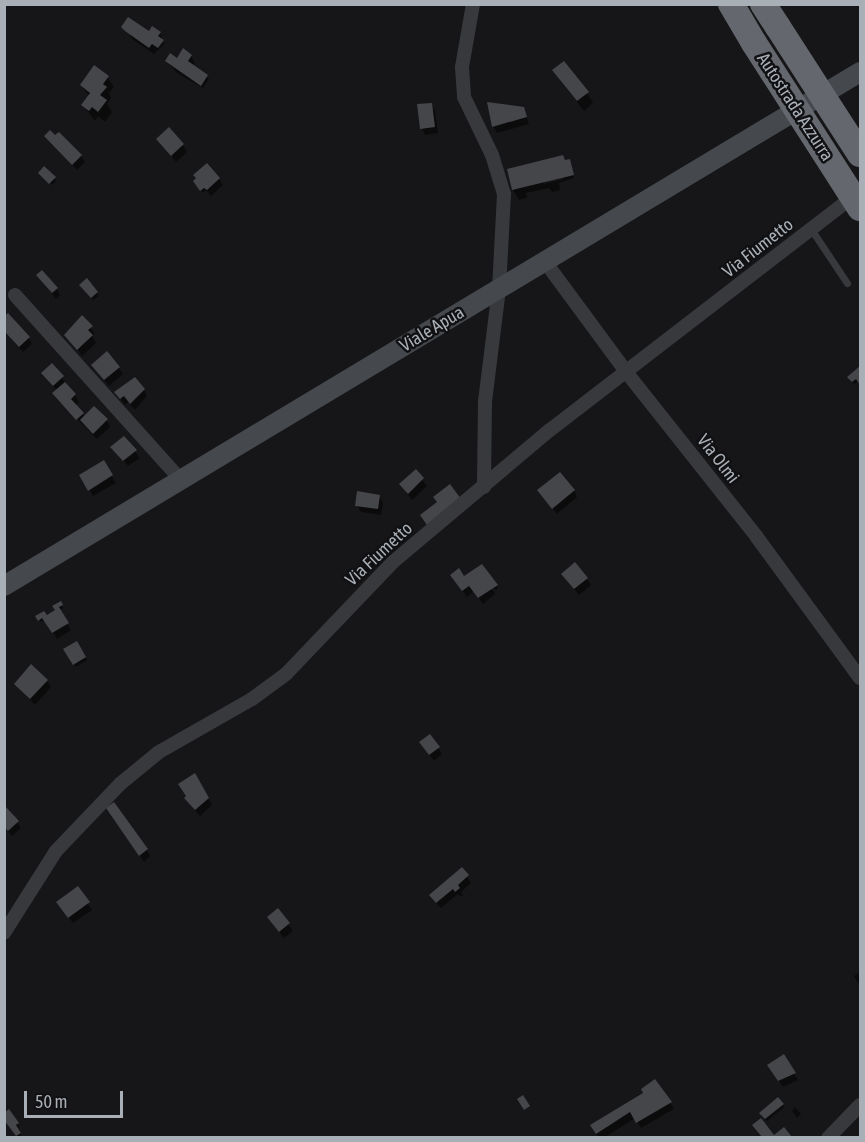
<!DOCTYPE html>
<html>
<head>
<meta charset="utf-8">
<style>
  body { margin:0 }
  #map { position:relative; width:865px; height:1142px; overflow:hidden; background:#161618; font-family:"Asap Condensed",sans-serif }
  div>[style] { position:absolute }
  [style*='--x'] { left:calc(var(--x)*1px); top:calc(var(--y)*1px); width:calc(var(--w)*1px); rotate:calc(var(--a)*1deg) }
  .shadow>* { inset:0; background:#0007 }
  .building>* { inset:0; background:#45464a }
  .lane>* { height:7px; margin:-3.5px; padding:0 3.5px; transform-origin:3.5px; border-radius:3.5px; background:#37393c }
  .street>* { height:14px; margin:-7px; padding:0 7px; transform-origin:7px; border-radius:7px; background:#37393c }
  .secondary>* { height:20px; margin:-10px; padding:0 10px; transform-origin:10px; border-radius:10px; background:#45484c }
  .highway>* { height:26px; margin:-13px; padding:0 13px; transform-origin:13px; border-radius:13px; background:#64676d }
  .highway-bridge>* { height:26px; margin:-13px; padding:0 13px; transform-origin:13px; border-radius:13px; background:#64676d }
  span { translate:-50% -50%; white-space:nowrap; text-align:center; line-height:1.15; -webkit-text-stroke:5px #111113; paint-order:stroke }
  .street-label { font-size:18px; color:#a9afb6 }
  .frame { position:absolute; inset:0; border:6px solid #a9afb6; pointer-events:none }
  .scale { position:absolute; left:24px; top:1091px; width:99px; height:27px; box-sizing:border-box; border:3px solid #a9afb6; border-top:0; padding-left:8px; font-size:18px; line-height:21px; white-space:nowrap; color:#a9afb6; -webkit-text-stroke:4px #111113; paint-order:stroke }
</style>
</head>
<body>
<div id="map">
  <div class="shadow">
    <div style="clip-path:polygon(128px 32px,160px 33px,164px 44px,154px 54px,132px 39px)"></div>
    <div style="clip-path:polygon(191px 56px,195px 63px,193px 66px,209px 79px,203px 88px,177px 73px,166px 61px)"></div>
    <div style="clip-path:polygon(107px 77px,114px 87px,109px 93px,111px 98px,107px 104px,112px 112px,105px 122px,98px 116px,95px 121px,83px 105px,89px 96px,81px 85px)"></div>
    <div style="clip-path:polygon(560px 80px,587px 93px,593px 103px,584px 111px)"></div>
    <div style="clip-path:polygon(431px 104px,435px 111px,438px 133px,425px 135px,422px 128px)"></div>
    <div style="clip-path:polygon(523px 108px,529px 124px,497px 133px,493px 126px)"></div>
    <div style="clip-path:polygon(46px 136px,81px 156px,85px 162px,77px 170px)"></div>
    <div style="clip-path:polygon(158px 139px,183px 145px,187px 152px,176px 162px)"></div>
    <div style="clip-path:polygon(evenodd,565px 162px,571px 164px,574px 178px,559px 183px,560px 190px,552px 192px,549px 188px,526px 193px,527px 198px,519px 200px,513px 190px,565px 162px,563px 176px,563px 179px,544px 184px,544px 181px,563px 176px)"></div>
    <div style="clip-path:polygon(42px 176px,54px 178px,56px 181px,52px 185px)"></div>
    <div style="clip-path:polygon(197px 179px,219px 179px,223px 185px,211px 196px,206px 190px,203px 193px,195px 181px)"></div>
    <div style="clip-path:polygon(38px 275px,57px 289px,60px 295px,56px 299px)"></div>
    <div style="clip-path:polygon(86px 280px,99px 296px,93px 300px,83px 288px)"></div>
    <div style="clip-path:polygon(82px 317px,95px 334px,92px 336px,96px 343px,82px 356px,66px 335px)"></div>
    <div style="clip-path:polygon(4px 331px,29px 338px,32px 344px,23px 352px)"></div>
    <div style="clip-path:polygon(52px 365px,75px 395px,79px 402px,75px 405px,85px 417px,94px 408px,107px 420px,110px 427px,97px 439px,58px 400px,54px 394px,57px 391px,42px 373px)"></div>
    <div style="clip-path:polygon(93px 365px,119px 368px,123px 374px,109px 386px)"></div>
    <div style="clip-path:polygon(860px 368px,860px 385px,858px 381px,854px 384px,849px 377px)"></div>
    <div style="clip-path:polygon(144px 390px,147px 396px,135px 410px,128px 402px,125px 405px,116px 392px)"></div>
    <div style="clip-path:polygon(124px 438px,140px 458px,128px 466px,112px 447px)"></div>
    <div style="clip-path:polygon(103px 462px,116px 483px,93px 496px,81px 475px)"></div>
    <div style="clip-path:polygon(415px 471px,427px 486px,412px 500px,401px 485px)"></div>
    <div style="clip-path:polygon(574px 490px,577px 497px,557px 514px,539px 491px)"></div>
    <div style="clip-path:polygon(379px 496px,383px 503px,381px 515px,361px 512px,357px 506px)"></div>
    <div style="clip-path:polygon(482px 566px,498px 588px,496px 590px,490px 585px,495px 594px,483px 604px,474px 591px,467px 597px,452px 575px,458px 571px,464px 578px)"></div>
    <div style="clip-path:polygon(563px 575px,587px 579px,591px 585px,579px 595px)"></div>
    <div style="clip-path:polygon(60px 603px,63px 608px,59px 611px,71px 630px,57px 639px,45px 620px,41px 622px,37px 617px,46px 617px,56px 611px)"></div>
    <div style="clip-path:polygon(76px 643px,87px 660px,76px 667px,65px 650px)"></div>
    <div style="clip-path:polygon(47px 681px,51px 687px,35px 705px,16px 684px)"></div>
    <div style="clip-path:polygon(438px 748px,442px 754px,434px 761px,425px 749px)"></div>
    <div style="clip-path:polygon(194px 775px,212px 805px,200px 816px,187px 801px)"></div>
    <div style="clip-path:polygon(111px 815px,147px 850px,150px 856px,144px 862px)"></div>
    <div style="clip-path:polygon(17px 822px,21px 828px,12px 836px,4px 827px)"></div>
    <div style="clip-path:polygon(462px 869px,471px 883px,461px 892px,463px 895px,460px 897px,458px 894px,441px 908px,435px 902px)"></div>
    <div style="clip-path:polygon(77px 888px,92px 910px,73px 923px,62px 909px)"></div>
    <div style="clip-path:polygon(278px 910px,293px 931px,284px 938px,273px 924px)"></div>
    <div style="clip-path:polygon(860px 972px,860px 986px,854px 976px)"></div>
    <div style="clip-path:polygon(783px 1057px,798px 1080px,783px 1087px,769px 1066px)"></div>
    <div style="clip-path:polygon(655px 1081px,674px 1109px,641px 1128px,635px 1118px,604px 1138px,599px 1138px,592px 1126px,645px 1093px)"></div>
    <div style="clip-path:polygon(783px 1104px,784px 1107px,767px 1121px,762px 1116px)"></div>
    <div style="clip-path:polygon(795px 1107px,801px 1114px,797px 1118px,792px 1111px)"></div>
    <div style="clip-path:polygon(7px 1122px,18px 1124px,22px 1138px,18px 1138px)"></div>
  </div>
  <div class="building">
    <div style="clip-path:polygon(128px 17px,149px 31px,152px 26px,161px 32px,158px 36px,164px 40px,158px 48px,152px 44px,149px 48px,125px 31px,121px 27px)"></div>
    <div style="clip-path:polygon(183px 48px,192px 55px,188px 61px,208px 75px,201px 86px,165px 61px,170px 53px,177px 58px)"></div>
    <div style="clip-path:polygon(564px 61px,589px 92px,577px 101px,552px 70px)"></div>
    <div style="clip-path:polygon(94px 65px,109px 76px,103px 84px,107px 87px,100px 95px,107px 100px,98px 112px,92px 107px,89px 111px,81px 105px,90px 93px,80px 85px)"></div>
    <div style="clip-path:polygon(487px 102px,524px 107px,527px 117px,492px 127px)"></div>
    <div style="clip-path:polygon(432px 103px,435px 127px,420px 129px,417px 104px)"></div>
    <div style="clip-path:polygon(169px 127px,184px 144px,171px 156px,156px 139px)"></div>
    <div style="clip-path:polygon(50px 130px,55px 135px,59px 132px,82px 155px,72px 165px,44px 136px)"></div>
    <div style="clip-path:polygon(563px 155px,565px 160px,570px 159px,574px 175px,512px 190px,507px 169px)"></div>
    <div style="clip-path:polygon(207px 163px,220px 178px,207px 190px,204px 188px,200px 191px,193px 181px,196px 178px,193px 175px)"></div>
    <div style="clip-path:polygon(44px 166px,56px 177px,49px 184px,38px 173px)"></div>
    <div style="clip-path:polygon(42px 270px,58px 288px,52px 293px,36px 275px)"></div>
    <div style="clip-path:polygon(87px 278px,98px 292px,91px 298px,79px 285px)"></div>
    <div style="clip-path:polygon(8px 313px,30px 337px,19px 347px,4px 331px,4px 316px)"></div>
    <div style="clip-path:polygon(82px 315px,93px 326px,88px 330px,93px 335px,77px 350px,64px 335px)"></div>
    <div style="clip-path:polygon(107px 351px,120px 367px,104px 380px,91px 365px)"></div>
    <div style="clip-path:polygon(52px 363px,64px 376px,53px 386px,41px 373px)"></div>
    <div style="clip-path:polygon(860px 366px,860px 385px,856px 379px,852px 382px,847px 377px)"></div>
    <div style="clip-path:polygon(135px 377px,145px 389px,130px 404px,124px 396px,120px 399px,114px 392px)"></div>
    <div style="clip-path:polygon(65px 382px,76px 394px,71px 399px,84px 413px,76px 420px,52px 393px)"></div>
    <div style="clip-path:polygon(94px 406px,108px 419px,93px 434px,80px 420px)"></div>
    <div style="clip-path:polygon(124px 436px,137px 450px,123px 461px,110px 447px)"></div>
    <div style="clip-path:polygon(104px 460px,113px 475px,88px 491px,79px 475px)"></div>
    <div style="clip-path:polygon(416px 469px,424px 478px,408px 494px,399px 484px)"></div>
    <div style="clip-path:polygon(560px 472px,575px 490px,552px 509px,537px 490px)"></div>
    <div style="clip-path:polygon(450px 484px,461px 499px,427px 525px,420px 515px,437px 502px,433px 497px)"></div>
    <div style="clip-path:polygon(357px 491px,380px 495px,378px 509px,355px 506px)"></div>
    <div style="clip-path:polygon(575px 562px,588px 578px,574px 589px,561px 574px)"></div>
    <div style="clip-path:polygon(482px 564px,498px 585px,478px 598px,469px 586px,462px 591px,450px 575px,459px 568px,464px 576px)"></div>
    <div style="clip-path:polygon(61px 601px,63px 605px,59px 607px,69px 623px,52px 633px,42px 618px,38px 621px,35px 616px,44px 611px,47px 615px,55px 610px,52px 606px)"></div>
    <div style="clip-path:polygon(77px 641px,86px 657px,73px 665px,63px 649px)"></div>
    <div style="clip-path:polygon(31px 664px,48px 680px,30px 699px,14px 684px)"></div>
    <div style="clip-path:polygon(430px 734px,440px 747px,429px 755px,419px 742px)"></div>
    <div style="clip-path:polygon(195px 773px,209px 798px,195px 810px,184px 798px,186px 796px,178px 784px)"></div>
    <div style="clip-path:polygon(114px 802px,148px 849px,139px 856px,106px 808px)"></div>
    <div style="clip-path:polygon(4px 805px,19px 821px,8px 831px,4px 827px)"></div>
    <div style="clip-path:polygon(462px 867px,469px 875px,458px 885px,460px 888px,455px 892px,453px 889px,436px 903px,429px 895px)"></div>
    <div style="clip-path:polygon(78px 886px,90px 902px,68px 918px,56px 902px)"></div>
    <div style="clip-path:polygon(278px 908px,290px 923px,279px 932px,267px 917px)"></div>
    <div style="clip-path:polygon(784px 1054px,796px 1073px,778px 1081px,767px 1065px)"></div>
    <div style="clip-path:polygon(655px 1079px,672px 1102px,636px 1123px,630px 1112px,596px 1134px,590px 1125px,643px 1093px,641px 1089px)"></div>
    <div style="clip-path:polygon(523px 1095px,530px 1106px,524px 1110px,517px 1099px)"></div>
    <div style="clip-path:polygon(778px 1097px,784px 1104px,765px 1119px,759px 1113px)"></div>
    <div style="clip-path:polygon(9px 1109px,19px 1123px,16px 1125px,21px 1133px,16px 1136px,4px 1120px,4px 1113px)"></div>
    <div style="clip-path:polygon(761px 1118px,774px 1135px,784px 1127px,792px 1137px,762px 1137px,752px 1125px)"></div>
  </div>
  <div class="lane">
    <div style="--x:811;--y:229;--w:65;--a:56.3"></div>
  </div>
  <div class="street">
    <div style="--x:473;--y:4;--w:64;--a:99.9"></div>
    <div style="--x:462;--y:67;--w:30;--a:86"></div>
    <div style="--x:464;--y:97;--w:64;--a:64.2"></div>
    <div style="--x:492;--y:155;--w:41;--a:72.9"></div>
    <div style="--x:504;--y:194;--w:95;--a:93"></div>
    <div style="--x:499;--y:289;--w:113;--a:97.1"></div>
    <div style="--x:485;--y:401;--w:86;--a:90.7"></div>
    <div style="--x:546;--y:263;--w:137;--a:53.6"></div>
    <div style="--x:627;--y:373;--w:208;--a:51.6"></div>
    <div style="--x:756;--y:536;--w:176;--a:53.8"></div>
    <div style="--x:15;--y:295;--w:249;--a:48.1"></div>
    <div style="--x:4;--y:933;--w:97;--a:-57.6"></div>
    <div style="--x:56;--y:851;--w:93;--a:-46.3"></div>
    <div style="--x:120;--y:784;--w:50;--a:-39.4"></div>
    <div style="--x:159;--y:752;--w:107;--a:-29.7"></div>
    <div style="--x:252;--y:699;--w:42;--a:-36.3"></div>
    <div style="--x:286;--y:674;--w:155;--a:-46.3"></div>
    <div style="--x:393;--y:562;--w:205;--a:-40.1"></div>
    <div style="--x:550;--y:430;--w:386;--a:-37.6"></div>
    <div style="--x:828;--y:1138;--w:46;--a:-45.9"></div>
  </div>
  <div class="secondary">
    <div style="--x:4;--y:586;--w:998;--a:-30.98"></div>
  </div>
  <div class="highway">
    <div style="--x:731;--y:4;--w:45;--a:59.5"></div>
    <div style="--x:763;--y:4;--w:27;--a:57"></div>
  </div>
  <div class="highway-bridge">
    <div style="--x:778;--y:27;--w:151;--a:57.2"></div>
    <div style="--x:754;--y:43;--w:196;--a:57.3"></div>
  </div>
  <div class="street-label">
    <span style="left:795px;top:107px;rotate:57deg">Autostrada Azzurra</span>
    <span style="left:758px;top:248px;rotate:-38deg">Via Fiumetto</span>
    <span style="left:432px;top:329px;rotate:-31deg">Viale Apua</span>
    <span style="left:718px;top:459px;rotate:52deg">Via Olmi</span>
    <span style="left:379px;top:554px;rotate:-43deg">Via Fiumetto</span>
  </div>
  <div class="frame"></div>
  <div class="scale">50 m</div>
</div>
</body>
</html>
